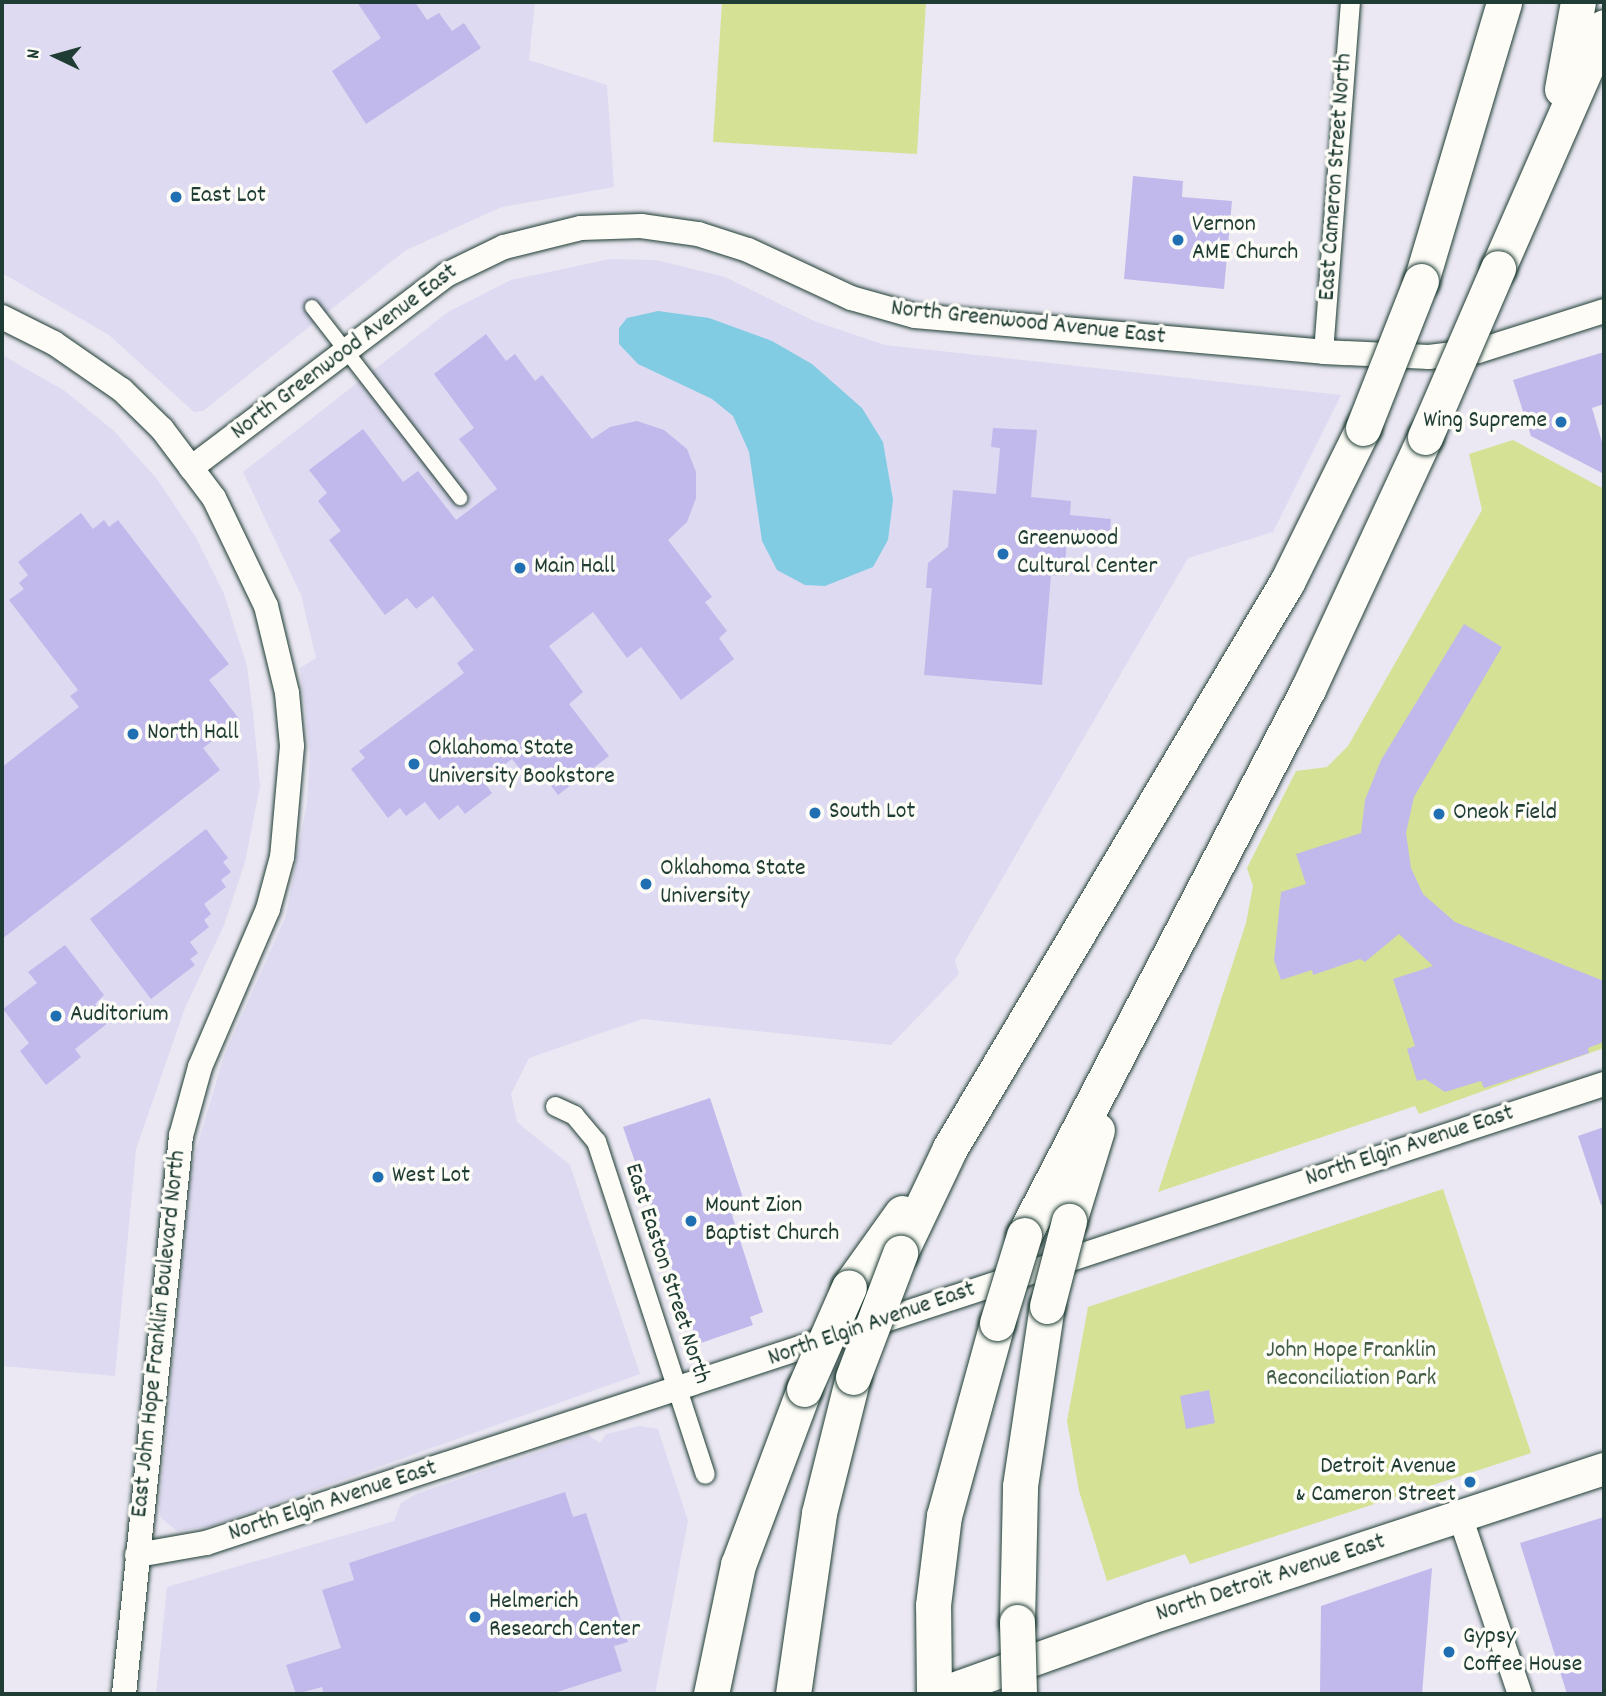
<!DOCTYPE html>
<html>
<head>
<meta charset="utf-8">
<style>
  body { margin:0 }
  #map { position:relative; width:1606px; height:1696px; overflow:hidden; background:#ebe8f3; font-family:Dekko,sans-serif }
  div>[style] { position:absolute }
  [style*='--x'] { left:calc(var(--x)*1px); top:calc(var(--y)*1px); width:calc(var(--w)*1px); rotate:calc(var(--a)*1deg) }
  .built>* { inset:0; background:#dedaf1 }
  .green>* { inset:0; background:#d5e295 }
  .water>* { inset:0; background:#82cce3 }
  .building>* { inset:0; background:#c1b9eb }
  .roads { filter:drop-shadow(0 0 2px #1f3d34) drop-shadow(0 0 2px #1f3d34) }
  .pedestrian>* { height:14px; margin:-7px; padding:0 7px; transform-origin:7px; border-radius:7px; background:#fdfcf7 }
  .minor>* { height:19px; margin:-9.5px; padding:0 9.5px; transform-origin:9.5px; border-radius:9.5px; background:#fdfcf7 }
  .tertiary>* { height:24px; margin:-12px; padding:0 12px; transform-origin:12px; border-radius:12px; background:#fdfcf7 }
  .primary>* { height:32px; margin:-16px; padding:0 16px; transform-origin:16px; border-radius:16px; background:#fdfcf7 }
  .motorway>* { height:35px; margin:-17.5px; padding:0 17.5px; transform-origin:17.5px; border-radius:17.5px; background:#fdfcf7 }
  .bridges { filter:drop-shadow(0 0 2px #1f3d34) drop-shadow(0 0 2px #1f3d34) }
  .motorway-bridge>* { height:35px; margin:-17.5px; padding:0 17.5px; transform-origin:17.5px; border-radius:17.5px; background:#fdfcf7 }
  .dots>* { width:19px; height:19px; translate:-50% -50%; box-sizing:border-box; border:4px solid #fdfcf7; border-radius:50% }
  span { translate:-50% -50%; white-space:nowrap; text-align:center; line-height:1.15; -webkit-text-stroke:7px #fdfcf7; paint-order:stroke }
  .street-label { font-size:24px; color:#1f3d34 }
  .poi-label { font-size:24px; color:#1f3d34 }
  .left { translate:0 -50%; text-align:left }
  .right { translate:-100% -50%; text-align:right }
  .park-label { font-size:24px; color:#435e47 }
  .frame { position:absolute; inset:0; border:4px solid #1f3d34; pointer-events:none }
  .north { position:absolute; left:21px; top:21px; width:70px; height:70px; -webkit-text-stroke:5px #fdfcf7; paint-order:stroke; rotate:275deg; font-size:19px; font-weight:700; line-height:28px; text-align:center; color:#1f3d34 }
  .north::after { content:''; display:block; margin:auto; width:24px; height:32px; background:#1f3d34; clip-path:polygon(50% 0,100% 100%,50% 72%,0 100%) }
</style>
</head>
<body>
<div id="map">
  <div class="built">
    <div style="clip-path:polygon(2px 2px,535px 2px,529px 60px,607px 85px,614px 187px,502px 207px,406px 250px,203px 411px,194px 412px,109px 335px,2px 273px)"></div>
    <div style="clip-path:polygon(610px 259px,656px 260px,725px 277px,814px 321px,885px 345px,1341px 395px,1273px 532px,1188px 558px,955px 960px,959px 974px,891px 1045px,642px 1019px,529px 1058px,511px 1094px,517px 1122px,570px 1165px,640px 1374px,212px 1526px,177px 1531px,161px 1518px,159px 1506px,191px 1167px,224px 1056px,286px 916px,307px 803px,310px 754px,300px 668px,316px 658px,301px 595px,243px 472px,448px 312px,511px 280px)"></div>
    <div style="clip-path:polygon(2px 355px,65px 391px,114px 431px,157px 479px,195px 536px,224px 594px,247px 666px,253px 713px,260px 786px,245px 862px,224px 925px,185px 1008px,136px 1149px,115px 1376px,2px 1366px)"></div>
    <div style="clip-path:polygon(639px 1426px,658px 1429px,688px 1521px,655px 1694px,156px 1694px,167px 1587px,394px 1521px,401px 1503px,416px 1494px,588px 1435px,600px 1443px,606px 1434px)"></div>
  </div>
  <div class="green">
    <div style="clip-path:polygon(722px 2px,926px 2px,917px 154px,713px 142px)"></div>
    <div style="clip-path:polygon(1513px 440px,1604px 489px,1604px 1048px,1419px 1114px,1415px 1106px,1158px 1192px,1246px 923px,1253px 886px,1247px 868px,1296px 771px,1327px 767px,1348px 746px,1482px 510px,1469px 454px)"></div>
    <div style="clip-path:polygon(1443px 1189px,1531px 1453px,1190px 1564px,1185px 1554px,1107px 1581px,1079px 1491px,1067px 1421px,1088px 1307px)"></div>
  </div>
  <div class="water">
    <div style="clip-path:polygon(658px 311px,709px 318px,772px 341px,812px 364px,862px 408px,883px 442px,893px 500px,888px 540px,873px 567px,825px 586px,805px 585px,777px 570px,762px 541px,749px 452px,733px 416px,712px 399px,638px 364px,619px 344px,619px 328px,627px 318px)"></div>
  </div>
  <div class="building">
    <div style="clip-path:polygon(357px 2px,415px 2px,427px 20px,439px 13px,452px 31px,464px 23px,481px 48px,366px 124px,332px 71px,381px 38px)"></div>
    <div style="clip-path:polygon(1133px 176px,1183px 181px,1182px 197px,1232px 201px,1224px 289px,1124px 279px)"></div>
    <div style="clip-path:polygon(486px 334px,506px 361px,515px 354px,535px 381px,542px 375px,592px 439px,610px 427px,637px 421px,664px 430px,687px 449px,696px 472px,696px 498px,687px 522px,668px 540px,712px 597px,705px 602px,727px 631px,719px 638px,734px 659px,681px 700px,641px 647px,627px 658px,593px 612px,549px 646px,583px 692px,569px 704px,609px 756px,558px 795px,543px 775px,532px 784px,512px 759px,483px 781px,492px 793px,465px 814px,458px 805px,439px 820px,425px 802px,406px 816px,400px 808px,388px 818px,351px 769px,365px 758px,359px 751px,464px 673px,457px 663px,474px 650px,433px 596px,416px 609px,407px 598px,385px 615px,329px 540px,341px 531px,318px 501px,327px 493px,309px 470px,363px 429px,403px 482px,418px 471px,456px 520px,497px 489px,459px 439px,474px 428px,434px 374px)"></div>
    <div style="clip-path:polygon(1604px 352px,1604px 404px,1592px 408px,1604px 449px,1604px 474px,1531px 436px,1513px 380px)"></div>
    <div style="clip-path:polygon(993px 428px,1037px 430px,1031px 497px,1071px 501px,1070px 515px,1111px 519px,1109px 545px,1067px 541px,1064px 576px,1051px 575px,1042px 685px,924px 675px,932px 588px,926px 588px,928px 563px,948px 547px,953px 490px,996px 494px,1000px 448px,991px 447px)"></div>
    <div style="clip-path:polygon(81px 513px,93px 529px,104px 520px,109px 527px,118px 520px,229px 664px,209px 680px,240px 720px,203px 748px,220px 770px,2px 939px,2px 767px,79px 707px,70px 696px,78px 690px,9px 600px,24px 589px,19px 583px,28px 575px,18px 562px)"></div>
    <div style="clip-path:polygon(1464px 624px,1502px 647px,1414px 797px,1406px 833px,1411px 868px,1423px 894px,1455px 922px,1604px 981px,1604px 1042px,1588px 1048px,1589px 1053px,1484px 1088px,1481px 1081px,1445px 1092px,1425px 1079px,1417px 1081px,1407px 1049px,1415px 1046px,1393px 979px,1433px 966px,1399px 934px,1365px 962px,1360px 959px,1313px 975px,1312px 970px,1281px 980px,1274px 960px,1281px 892px,1306px 884px,1296px 854px,1361px 833px,1365px 800px,1381px 760px)"></div>
    <div style="clip-path:polygon(206px 829px,228px 858px,223px 862px,231px 872px,221px 880px,226px 887px,204px 904px,211px 914px,204px 920px,209px 927px,190px 942px,198px 953px,190px 959px,195px 965px,151px 999px,90px 919px)"></div>
    <div style="clip-path:polygon(65px 945px,104px 995px,95px 1004px,109px 1022px,75px 1049px,81px 1057px,46px 1085px,20px 1051px,29px 1043px,3px 1009px,37px 983px,28px 972px)"></div>
    <div style="clip-path:polygon(710px 1098px,747px 1210px,732px 1215px,763px 1312px,750px 1317px,753px 1325px,698px 1344px,623px 1127px)"></div>
    <div style="clip-path:polygon(1604px 1127px,1604px 1205px,1601px 1205px,1578px 1136px)"></div>
    <div style="clip-path:polygon(1209px 1390px,1215px 1423px,1186px 1429px,1180px 1396px)"></div>
    <div style="clip-path:polygon(565px 1492px,573px 1517px,586px 1513px,628px 1642px,614px 1646px,622px 1671px,551px 1694px,324px 1694px,322px 1687px,296px 1694px,286px 1665px,341px 1648px,322px 1590px,354px 1580px,349px 1563px)"></div>
    <div style="clip-path:polygon(1604px 1517px,1604px 1694px,1567px 1694px,1520px 1543px)"></div>
    <div style="clip-path:polygon(1432px 1568px,1422px 1694px,1320px 1694px,1321px 1606px)"></div>
  </div>
  <div class="roads">
    <div class="pedestrian">
      <div style="--x:312;--y:307;--w:242;--a:52.2"></div>
    </div>
    <div class="minor">
      <div style="--x:1323;--y:352;--w:351;--a:-85.6"></div>
      <div style="--x:555;--y:1106;--w:21;--a:25"></div>
      <div style="--x:574;--y:1115;--w:34;--a:50"></div>
      <div style="--x:596;--y:1141;--w:350;--a:71.9"></div>
    </div>
    <div class="tertiary">
      <div style="--x:2;--y:317;--w:58;--a:26.6"></div>
      <div style="--x:54;--y:343;--w:83;--a:34.7"></div>
      <div style="--x:122;--y:390;--w:56;--a:44.3"></div>
      <div style="--x:162;--y:429;--w:86;--a:53"></div>
      <div style="--x:214;--y:498;--w:120;--a:64.3"></div>
      <div style="--x:266;--y:606;--w:89;--a:76.4"></div>
      <div style="--x:287;--y:693;--w:53;--a:84.6"></div>
      <div style="--x:292;--y:746;--w:111;--a:95.1"></div>
      <div style="--x:282;--y:857;--w:54;--a:105.1"></div>
      <div style="--x:268;--y:909;--w:172;--a:113.3"></div>
      <div style="--x:200;--y:1067;--w:72;--a:105.4"></div>
      <div style="--x:181;--y:1136;--w:561;--a:95.83"></div>
      <div style="--x:191;--y:468;--w:320;--a:-37.1"></div>
      <div style="--x:446;--y:275;--w:64;--a:-25.8"></div>
      <div style="--x:504;--y:247;--w:79;--a:-13.9"></div>
      <div style="--x:581;--y:228;--w:60;--a:-1.9"></div>
      <div style="--x:641;--y:226;--w:58;--a:8"></div>
      <div style="--x:698;--y:234;--w:52;--a:17.7"></div>
      <div style="--x:748;--y:250;--w:114;--a:25"></div>
      <div style="--x:851;--y:298;--w:66;--a:15.7"></div>
      <div style="--x:915;--y:316;--w:410;--a:5"></div>
      <div style="--x:1323;--y:352;--w:106;--a:2.7"></div>
      <div style="--x:1429;--y:357;--w:49;--a:-7"></div>
      <div style="--x:1478;--y:351;--w:132;--a:-17.6"></div>
      <div style="--x:1460;--y:1516;--w:188;--a:71.4"></div>
      <div style="--x:137;--y:1555;--w:70;--a:-9.9"></div>
      <div style="--x:206;--y:1543;--w:1471;--a:-18.18"></div>
    </div>
    <div class="primary">
      <div style="--x:939;--y:1694;--w:225;--a:-19.7"></div>
      <div style="--x:1151;--y:1618;--w:477;--a:-18.2"></div>
    </div>
    <div class="motorway">
      <div style="--x:1562;--y:89;--w:88;--a:-79.6"></div>
      <div style="--x:1498;--y:268;--w:263;--a:-66.3"></div>
      <div style="--x:1421;--y:281;--w:291;--a:-73.4"></div>
      <div style="--x:1069;--y:1221;--w:95;--a:-72.9"></div>
      <div style="--x:1024;--y:1235;--w:615;--a:-62.52"></div>
      <div style="--x:1308;--y:689;--w:278;--a:-65.1"></div>
      <div style="--x:900;--y:1253;--w:116;--a:-64.5"></div>
      <div style="--x:950;--y:1148;--w:659;--a:-59.23"></div>
      <div style="--x:1287;--y:582;--w:172;--a:-63.7"></div>
      <div style="--x:849;--y:1287;--w:91;--a:-54.4"></div>
      <div style="--x:1017;--y:1622;--w:136;--a:-88.7"></div>
      <div style="--x:1020;--y:1486;--w:182;--a:-81.5"></div>
      <div style="--x:711;--y:1694;--w:132;--a:-78.2"></div>
      <div style="--x:738;--y:1565;--w:188;--a:-69.4"></div>
      <div style="--x:793;--y:1694;--w:183;--a:-81.8"></div>
      <div style="--x:819;--y:1513;--w:140;--a:-76"></div>
      <div style="--x:934;--y:1694;--w:89;--a:-90.6"></div>
      <div style="--x:933;--y:1605;--w:90;--a:-83"></div>
      <div style="--x:944;--y:1516;--w:200;--a:-74.6"></div>
    </div>
  </div>
  <div class="bridges">
    <div class="motorway-bridge">
      <div style="--x:1363;--y:428;--w:158;--a:-68.5"></div>
      <div style="--x:1425;--y:437;--w:184;--a:-66.6"></div>
      <div style="--x:1047;--y:1306;--w:88;--a:-75.5"></div>
      <div style="--x:997;--y:1323;--w:92;--a:-72.9"></div>
      <div style="--x:853;--y:1377;--w:133;--a:-69.2"></div>
      <div style="--x:804;--y:1389;--w:111;--a:-66.2"></div>
      <div style="--x:1017;--y:1622;--w:72;--a:88.4"></div>
    </div>
  </div>
  <div class="dots">
    <div style="left:176px;top:197px;background:#1f6fb2"></div>
    <div style="left:1178px;top:240px;background:#1f6fb2"></div>
    <div style="left:1561px;top:422px;background:#1f6fb2"></div>
    <div style="left:1003px;top:554px;background:#1f6fb2"></div>
    <div style="left:520px;top:568px;background:#1f6fb2"></div>
    <div style="left:133px;top:734px;background:#1f6fb2"></div>
    <div style="left:414px;top:764px;background:#1f6fb2"></div>
    <div style="left:815px;top:813px;background:#1f6fb2"></div>
    <div style="left:1439px;top:814px;background:#1f6fb2"></div>
    <div style="left:646px;top:884px;background:#1f6fb2"></div>
    <div style="left:56px;top:1016px;background:#1f6fb2"></div>
    <div style="left:378px;top:1177px;background:#1f6fb2"></div>
    <div style="left:691px;top:1221px;background:#1f6fb2"></div>
    <div style="left:1470px;top:1482px;background:#1f6fb2"></div>
    <div style="left:475px;top:1617px;background:#1f6fb2"></div>
    <div style="left:1449px;top:1652px;background:#1f6fb2"></div>
  </div>
  <div class="street-label">
    <span style="left:1337px;top:177px;rotate:-86deg">East Cameron Street North</span>
    <span style="left:1028px;top:324px;rotate:6deg">North Greenwood Avenue East</span>
    <span style="left:345px;top:353px;rotate:-37deg">North Greenwood Avenue East</span>
    <span style="left:1410px;top:1147px;rotate:-18deg">North Elgin Avenue East</span>
    <span style="left:666px;top:1274px;rotate:72deg">East Easton Street North</span>
    <span style="left:872px;top:1325px;rotate:-19deg">North Elgin Avenue East</span>
    <span style="left:160px;top:1334px;rotate:-84deg">East John Hope Franklin Boulevard North</span>
    <span style="left:333px;top:1502px;rotate:-18deg">North Elgin Avenue East</span>
    <span style="left:1271px;top:1579px;rotate:-18deg">North Detroit Avenue East</span>
  </div>
  <div class="poi-label">
    <span class="left" style="left:190px;top:197px">East Lot</span>
    <span class="left" style="left:1192px;top:240px">Vernon<br>AME Church</span>
    <span class="right" style="left:1547px;top:422px">Wing Supreme</span>
    <span class="left" style="left:1017px;top:554px">Greenwood<br>Cultural Center</span>
    <span class="left" style="left:534px;top:568px">Main Hall</span>
    <span class="left" style="left:147px;top:734px">North Hall</span>
    <span class="left" style="left:428px;top:764px">Oklahoma State<br>University Bookstore</span>
    <span class="left" style="left:829px;top:813px">South Lot</span>
    <span class="left" style="left:1453px;top:814px">Oneok Field</span>
    <span class="left" style="left:660px;top:884px">Oklahoma State<br>University</span>
    <span class="left" style="left:70px;top:1016px">Auditorium</span>
    <span class="left" style="left:392px;top:1177px">West Lot</span>
    <span class="left" style="left:705px;top:1221px">Mount Zion<br>Baptist Church</span>
    <span class="right" style="left:1456px;top:1482px">Detroit Avenue<br>&amp; Cameron Street</span>
    <span class="left" style="left:489px;top:1617px">Helmerich<br>Research Center</span>
    <span class="left" style="left:1463px;top:1652px">Gypsy<br>Coffee House</span>
  </div>
  <div class="park-label">
    <span style="left:1351px;top:1366px">John Hope Franklin<br>Reconciliation Park</span>
  </div>
  <div class="frame"></div>
  <div class="north">N</div>
</div>
</body>
</html>
